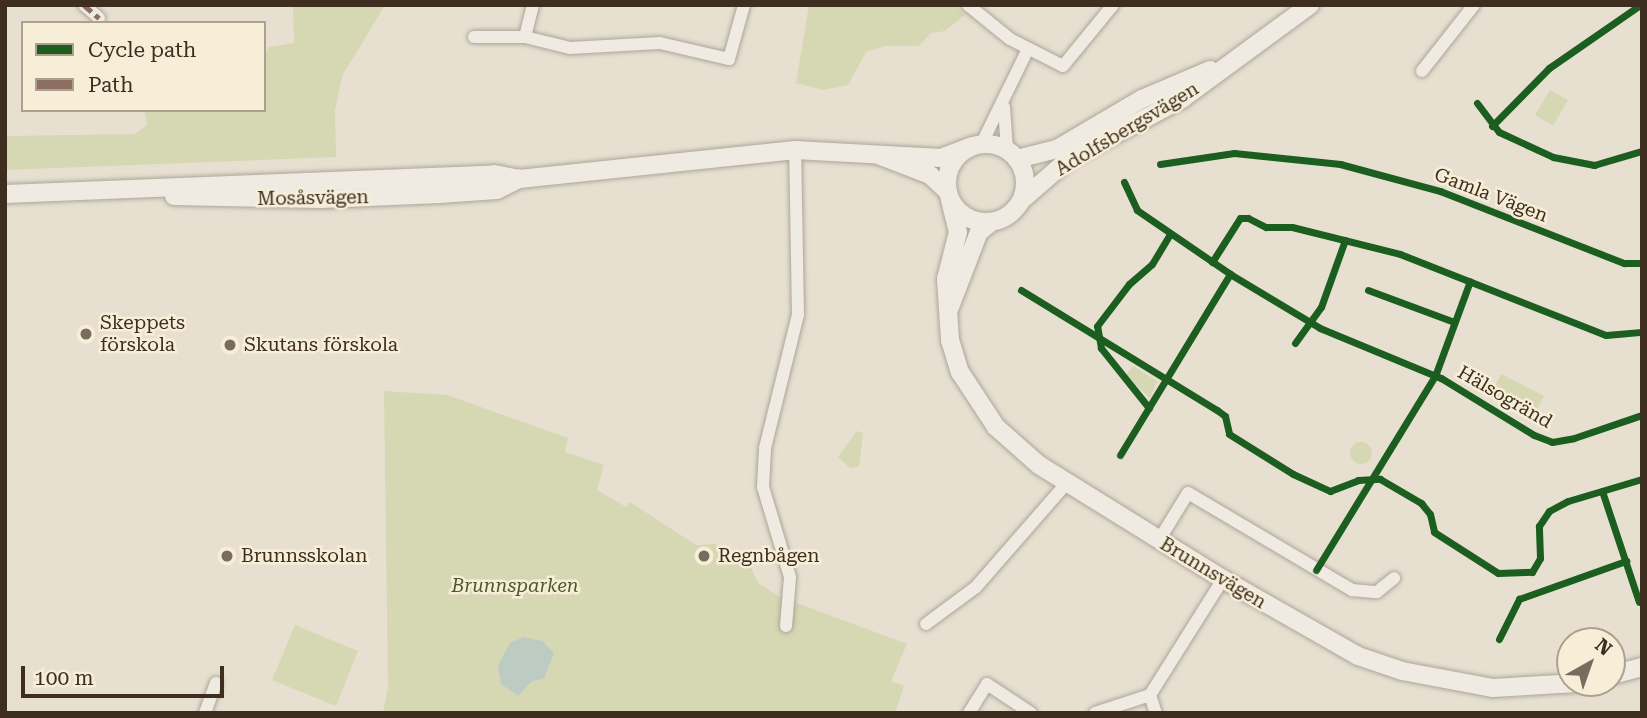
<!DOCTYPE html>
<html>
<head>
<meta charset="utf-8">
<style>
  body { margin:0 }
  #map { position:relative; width:1647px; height:718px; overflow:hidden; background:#e7e0d1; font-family:"Roboto Serif",serif }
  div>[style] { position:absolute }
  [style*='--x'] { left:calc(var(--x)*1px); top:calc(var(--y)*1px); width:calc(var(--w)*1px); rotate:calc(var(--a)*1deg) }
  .green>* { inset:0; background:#d6d7b3 }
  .round { border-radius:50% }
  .water>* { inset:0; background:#bcccc2 }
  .roads { filter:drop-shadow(0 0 2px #ada599) drop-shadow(0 0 2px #ada599) }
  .street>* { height:12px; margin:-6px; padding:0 6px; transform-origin:6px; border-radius:6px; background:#efebe3 }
  .secondary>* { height:18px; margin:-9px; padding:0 9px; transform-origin:9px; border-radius:9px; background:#efebe3 }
  .secondary>.ring { margin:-9px; padding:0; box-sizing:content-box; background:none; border:18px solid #efebe3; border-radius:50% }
  .quiet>* { height:5px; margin-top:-2.5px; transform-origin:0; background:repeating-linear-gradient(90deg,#8d6e63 0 10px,transparent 0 15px) }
  .cycleway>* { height:7px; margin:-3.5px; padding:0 3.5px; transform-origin:3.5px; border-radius:3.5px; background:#1b5e20 }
  .dots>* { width:19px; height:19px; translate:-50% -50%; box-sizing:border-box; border:4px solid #f7eed8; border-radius:50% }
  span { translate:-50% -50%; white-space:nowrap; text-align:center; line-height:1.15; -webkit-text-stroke:5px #f7eed8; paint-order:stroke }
  .street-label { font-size:19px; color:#3d2e20 }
  .poi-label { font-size:19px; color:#3d2e20 }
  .left { translate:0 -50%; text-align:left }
  .park-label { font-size:19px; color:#4d5a26; font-style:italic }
  .frame { position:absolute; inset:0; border:7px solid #3d2e20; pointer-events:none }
  .legend { position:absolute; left:21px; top:21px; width:245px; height:91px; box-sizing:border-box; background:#f7eed8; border:2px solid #ada18e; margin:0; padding:9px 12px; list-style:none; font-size:21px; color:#3d2e20 }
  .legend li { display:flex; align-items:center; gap:14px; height:35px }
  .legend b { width:35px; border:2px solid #ada18e }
  .north { position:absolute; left:1556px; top:627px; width:70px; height:70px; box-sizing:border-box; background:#f7eed8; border:2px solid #ada18e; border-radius:50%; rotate:40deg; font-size:19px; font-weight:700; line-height:28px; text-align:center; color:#3d2e20 }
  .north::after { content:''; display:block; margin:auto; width:24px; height:32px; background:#786c5e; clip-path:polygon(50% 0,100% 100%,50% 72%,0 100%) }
  .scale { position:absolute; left:21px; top:666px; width:203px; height:32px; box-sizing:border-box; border:4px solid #3d2e20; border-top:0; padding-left:9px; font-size:21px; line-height:24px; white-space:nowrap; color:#3d2e20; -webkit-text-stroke:5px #f7eed8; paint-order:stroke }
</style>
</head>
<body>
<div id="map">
  <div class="green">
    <div style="clip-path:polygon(293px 5px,385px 5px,342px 76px,335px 111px,336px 157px,5px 170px,5px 136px,135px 134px,147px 125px,144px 110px,264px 110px,264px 56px,269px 47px,294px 43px)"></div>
    <div style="clip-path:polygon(809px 5px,956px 5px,965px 15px,945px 31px,931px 33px,919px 46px,886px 46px,866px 52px,848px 85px,823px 90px,796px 83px)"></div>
    <div style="clip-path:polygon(1550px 90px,1568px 100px,1553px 126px,1535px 115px)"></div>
    <div style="clip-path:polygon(1133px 366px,1157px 381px,1150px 398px,1126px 375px)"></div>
    <div style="clip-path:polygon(1501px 374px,1544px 396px,1534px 416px,1491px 394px)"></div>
    <div style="clip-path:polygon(384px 391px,447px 395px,568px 438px,565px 452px,604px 465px,597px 490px,626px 507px,630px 502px,696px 545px,715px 544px,735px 551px,748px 561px,758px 583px,778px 596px,907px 644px,891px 681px,904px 686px,895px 713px,383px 713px,388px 687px)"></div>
    <div style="clip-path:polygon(857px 431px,863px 433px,859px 467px,850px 468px,838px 457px)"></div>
    <div class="round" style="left:1350px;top:442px;width:22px;height:22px"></div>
    <div style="clip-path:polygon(295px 625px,358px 651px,336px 706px,272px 680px)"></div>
  </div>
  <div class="water">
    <div style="clip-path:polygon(524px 637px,542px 641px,554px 653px,544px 679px,532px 681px,518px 696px,501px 684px,498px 665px,510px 643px)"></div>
  </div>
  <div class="roads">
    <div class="street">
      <div style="--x:84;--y:5;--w:20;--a:41"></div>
      <div style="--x:968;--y:5;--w:54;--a:39"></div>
      <div style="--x:1010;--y:39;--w:59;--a:27"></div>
      <div style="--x:1063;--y:66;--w:79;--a:-50.7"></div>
      <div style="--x:474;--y:37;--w:51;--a:0"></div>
      <div style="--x:525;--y:37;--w:46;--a:13.7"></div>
      <div style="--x:570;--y:48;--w:90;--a:-3.2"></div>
      <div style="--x:660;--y:43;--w:71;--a:13.1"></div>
      <div style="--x:729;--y:59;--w:56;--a:-74.5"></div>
      <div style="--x:525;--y:37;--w:33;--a:-76"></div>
      <div style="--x:1422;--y:71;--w:84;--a:-51.8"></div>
      <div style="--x:1004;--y:107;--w:43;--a:86"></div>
      <div style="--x:982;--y:143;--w:105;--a:-63.9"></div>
      <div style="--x:1159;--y:540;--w:55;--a:-58.3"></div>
      <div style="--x:1188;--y:493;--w:191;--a:30.6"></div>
      <div style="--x:1352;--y:590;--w:25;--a:5"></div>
      <div style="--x:1377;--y:592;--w:22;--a:-39"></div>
      <div style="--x:926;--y:624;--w:62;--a:-36.5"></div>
      <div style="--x:976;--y:587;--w:137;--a:-48.9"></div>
      <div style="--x:786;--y:626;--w:49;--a:-85.3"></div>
      <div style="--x:790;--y:577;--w:94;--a:-106.7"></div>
      <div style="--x:763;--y:487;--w:39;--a:-87"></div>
      <div style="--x:765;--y:448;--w:137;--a:-76.1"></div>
      <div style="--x:798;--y:315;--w:165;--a:-91"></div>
      <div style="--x:1150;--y:695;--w:19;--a:72"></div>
      <div style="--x:205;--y:713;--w:32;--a:-70"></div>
      <div style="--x:969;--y:713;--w:34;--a:-58"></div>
      <div style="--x:987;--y:684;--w:53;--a:33.4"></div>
      <div style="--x:1095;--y:713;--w:58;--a:-18.1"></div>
      <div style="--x:1150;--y:695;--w:137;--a:-57.8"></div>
    </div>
    <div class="secondary">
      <div class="ring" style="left:947px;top:144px;width:60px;height:60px"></div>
      <div style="--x:881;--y:156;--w:53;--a:21.2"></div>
      <div style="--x:930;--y:175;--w:22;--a:43"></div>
      <div style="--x:1017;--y:159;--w:41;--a:-14"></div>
      <div style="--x:1057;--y:149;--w:99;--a:-30.5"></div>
      <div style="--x:1142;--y:99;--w:74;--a:-23.1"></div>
      <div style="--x:5;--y:194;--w:489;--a:-2.3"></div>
      <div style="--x:494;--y:174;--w:25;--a:11"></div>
      <div style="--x:519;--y:179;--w:278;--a:-6"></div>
      <div style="--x:795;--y:150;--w:146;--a:3.1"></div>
      <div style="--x:941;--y:158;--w:33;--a:-21"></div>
      <div style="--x:174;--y:196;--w:147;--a:1.2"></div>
      <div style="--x:321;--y:199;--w:118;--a:-2.4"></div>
      <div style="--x:439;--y:194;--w:58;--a:-3.9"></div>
      <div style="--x:497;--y:190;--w:25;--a:-27"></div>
      <div style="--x:1023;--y:199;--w:62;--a:-41.1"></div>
      <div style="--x:1070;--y:158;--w:127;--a:-27.8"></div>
      <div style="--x:1182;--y:99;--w:159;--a:-36.3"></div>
      <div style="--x:950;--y:200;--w:33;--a:76"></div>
      <div style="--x:958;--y:232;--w:49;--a:104.3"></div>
      <div style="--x:946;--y:279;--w:61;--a:86.2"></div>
      <div style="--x:950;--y:340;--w:34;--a:73"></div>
      <div style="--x:960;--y:372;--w:66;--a:56.8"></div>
      <div style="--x:996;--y:427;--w:57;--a:41.5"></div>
      <div style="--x:1039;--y:465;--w:216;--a:31.8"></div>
      <div style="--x:1223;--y:579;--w:155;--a:29.7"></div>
      <div style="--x:1358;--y:656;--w:46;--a:18.8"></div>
      <div style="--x:1402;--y:671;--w:93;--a:10.6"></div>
      <div style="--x:1493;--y:688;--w:84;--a:-3.4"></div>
      <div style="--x:950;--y:307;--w:80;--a:-68.9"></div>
      <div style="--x:979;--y:232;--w:14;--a:-39"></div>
      <div style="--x:1612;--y:675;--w:31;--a:-15"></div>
    </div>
  </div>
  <div class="quiet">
    <div style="--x:84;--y:5;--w:20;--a:41"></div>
  </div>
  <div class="cycleway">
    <div style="--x:1477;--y:103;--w:36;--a:53"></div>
    <div style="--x:1499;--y:132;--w:60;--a:24.8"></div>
    <div style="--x:1553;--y:157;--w:42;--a:11"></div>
    <div style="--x:1594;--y:165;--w:50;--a:-16.3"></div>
    <div style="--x:1492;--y:126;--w:81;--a:-45.5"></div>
    <div style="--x:1549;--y:68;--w:111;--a:-34.7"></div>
    <div style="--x:1160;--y:164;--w:75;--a:-8.5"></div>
    <div style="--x:1234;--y:153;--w:107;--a:5.9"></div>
    <div style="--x:1340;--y:164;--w:104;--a:15.1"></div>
    <div style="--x:1440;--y:191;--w:198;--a:21.4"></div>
    <div style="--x:1624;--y:263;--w:18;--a:0"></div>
    <div style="--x:1124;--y:182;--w:31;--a:65"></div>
    <div style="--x:1137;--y:210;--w:113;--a:34.5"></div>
    <div style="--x:1230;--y:274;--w:105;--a:31"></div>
    <div style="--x:1320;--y:328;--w:131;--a:22.5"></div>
    <div style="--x:1441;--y:378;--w:109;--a:31.5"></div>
    <div style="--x:1534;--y:435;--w:19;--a:21"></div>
    <div style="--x:1552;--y:442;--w:22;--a:-10"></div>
    <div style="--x:1574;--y:438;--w:72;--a:-18.7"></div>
    <div style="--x:1212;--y:262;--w:52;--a:-57.5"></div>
    <div style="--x:1240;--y:218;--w:8;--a:0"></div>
    <div style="--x:1248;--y:218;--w:20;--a:27"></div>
    <div style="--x:1266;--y:227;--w:26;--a:0"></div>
    <div style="--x:1292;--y:227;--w:111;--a:14"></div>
    <div style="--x:1400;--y:254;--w:221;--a:21.5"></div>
    <div style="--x:1606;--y:335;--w:36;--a:-5"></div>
    <div style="--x:1021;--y:290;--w:230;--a:31.5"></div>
    <div style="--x:1217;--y:410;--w:10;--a:37"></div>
    <div style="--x:1225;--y:416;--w:18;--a:77"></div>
    <div style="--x:1229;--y:434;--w:75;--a:32"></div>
    <div style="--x:1293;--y:474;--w:41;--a:24.7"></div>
    <div style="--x:1330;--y:491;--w:30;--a:-21"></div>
    <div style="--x:1358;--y:480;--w:22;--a:-3"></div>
    <div style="--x:1380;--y:479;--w:48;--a:30.3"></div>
    <div style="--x:1421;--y:503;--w:14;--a:51"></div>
    <div style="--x:1430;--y:514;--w:18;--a:77"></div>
    <div style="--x:1434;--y:532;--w:76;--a:32.6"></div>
    <div style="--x:1498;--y:573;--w:34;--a:-2"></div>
    <div style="--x:1532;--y:572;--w:16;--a:-60"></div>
    <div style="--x:1540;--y:558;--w:32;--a:-92"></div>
    <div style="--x:1539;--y:526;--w:18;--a:-56"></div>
    <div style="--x:1549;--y:511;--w:21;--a:-28"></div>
    <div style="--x:1568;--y:501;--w:77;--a:-16.6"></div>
    <div style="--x:1368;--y:290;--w:92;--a:20.4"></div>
    <div style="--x:1295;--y:343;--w:44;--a:-54.2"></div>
    <div style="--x:1321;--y:307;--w:71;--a:-70.3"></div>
    <div style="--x:1149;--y:408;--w:77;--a:-128.7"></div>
    <div style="--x:1101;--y:348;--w:22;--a:-100"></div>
    <div style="--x:1097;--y:326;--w:53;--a:-52.7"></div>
    <div style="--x:1129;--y:284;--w:30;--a:-41"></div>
    <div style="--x:1152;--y:264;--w:35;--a:-59"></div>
    <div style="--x:1120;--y:455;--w:212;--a:-58.7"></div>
    <div style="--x:1602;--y:491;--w:117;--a:71.6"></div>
    <div style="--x:1316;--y:570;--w:228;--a:-58.5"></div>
    <div style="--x:1435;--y:376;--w:101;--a:-69.8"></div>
    <div style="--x:1499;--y:639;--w:45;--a:-63.4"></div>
    <div style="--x:1519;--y:599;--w:114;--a:-19.6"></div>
  </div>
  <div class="dots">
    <div style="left:86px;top:334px;background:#786c5e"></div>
    <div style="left:230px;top:345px;background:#786c5e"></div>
    <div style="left:227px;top:556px;background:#786c5e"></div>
    <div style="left:704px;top:556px;background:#786c5e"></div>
  </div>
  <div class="street-label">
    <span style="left:1127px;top:129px;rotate:-31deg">Adolfsbergsvägen</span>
    <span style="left:1491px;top:195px;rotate:21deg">Gamla Vägen</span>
    <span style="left:313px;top:198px;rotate:-1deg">Mosåsvägen</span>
    <span style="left:1505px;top:397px;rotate:30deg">Hälsogränd</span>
    <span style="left:1213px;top:573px;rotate:31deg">Brunnsvägen</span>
  </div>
  <div class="poi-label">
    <span class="left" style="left:100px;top:334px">Skeppets<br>förskola</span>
    <span class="left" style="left:244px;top:345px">Skutans förskola</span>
    <span class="left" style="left:241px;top:556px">Brunnsskolan</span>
    <span class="left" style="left:718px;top:556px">Regnbågen</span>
  </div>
  <div class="park-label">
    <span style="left:515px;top:586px">Brunnsparken</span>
  </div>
  <div class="frame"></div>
  <ul class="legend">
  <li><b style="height:9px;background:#1b5e20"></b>Cycle path</li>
  <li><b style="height:9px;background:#8d6e63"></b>Path</li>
  </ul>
  <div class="north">N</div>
  <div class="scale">100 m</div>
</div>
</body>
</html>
